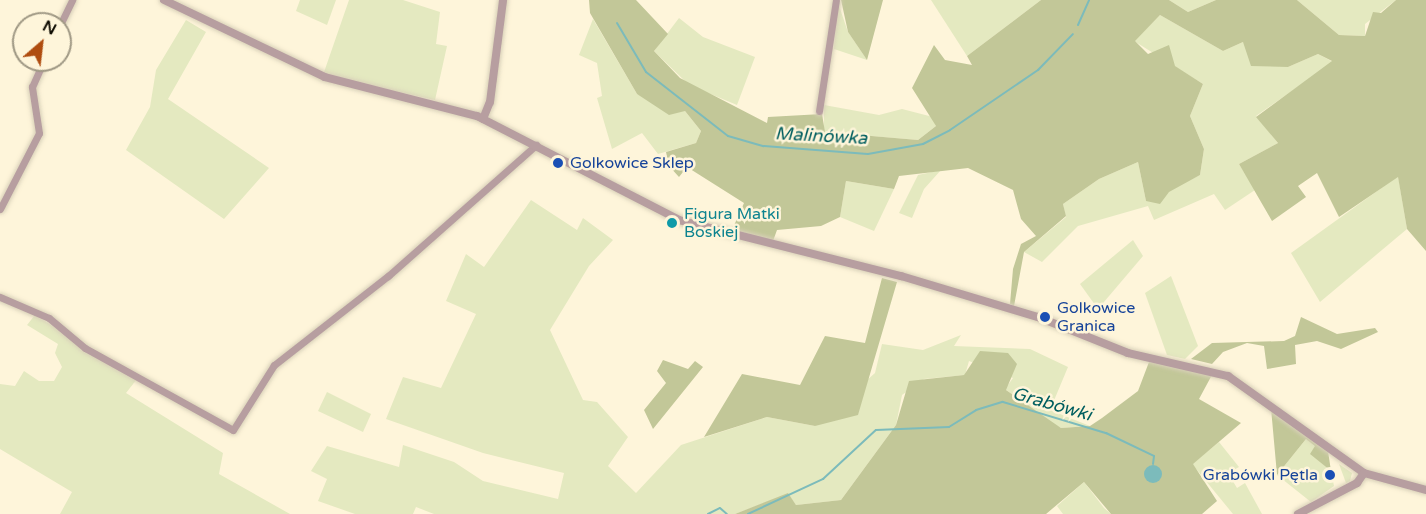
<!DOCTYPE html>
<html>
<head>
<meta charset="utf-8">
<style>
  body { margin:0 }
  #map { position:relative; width:1426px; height:514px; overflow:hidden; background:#fef5da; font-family:"Varela Round",sans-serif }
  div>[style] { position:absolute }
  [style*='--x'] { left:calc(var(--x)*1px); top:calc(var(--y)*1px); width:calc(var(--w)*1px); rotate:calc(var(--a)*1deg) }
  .green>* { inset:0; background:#e4e9c0 }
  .forest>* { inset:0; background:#c2c798 }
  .water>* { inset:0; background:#7cbbbb }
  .round { border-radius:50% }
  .stream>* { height:2px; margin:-1px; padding:0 1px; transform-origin:1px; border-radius:1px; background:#7cbbbb }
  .roads { filter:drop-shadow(0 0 2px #d8d0b8) drop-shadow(0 0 2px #d8d0b8) }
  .minor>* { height:7px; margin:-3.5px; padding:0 3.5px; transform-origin:3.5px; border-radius:3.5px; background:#b79ea0 }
  .tertiary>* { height:8px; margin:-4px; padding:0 4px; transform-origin:4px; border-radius:4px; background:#b79ea0 }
  .dots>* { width:16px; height:16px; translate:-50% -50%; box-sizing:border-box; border:3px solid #fef5da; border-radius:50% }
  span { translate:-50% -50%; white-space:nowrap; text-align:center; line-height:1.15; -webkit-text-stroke:5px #fef5da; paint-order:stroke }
  .transit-label { font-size:16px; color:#164399 }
  .left { translate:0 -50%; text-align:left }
  .right { translate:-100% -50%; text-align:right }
  .culture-label { font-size:16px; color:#0d838f }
  .water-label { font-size:18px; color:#005e5f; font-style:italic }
  .north { position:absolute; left:12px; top:12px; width:60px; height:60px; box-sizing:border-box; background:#fef5da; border:2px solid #9f9884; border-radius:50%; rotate:28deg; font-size:16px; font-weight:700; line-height:24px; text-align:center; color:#100d03 }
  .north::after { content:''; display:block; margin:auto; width:21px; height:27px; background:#af4d10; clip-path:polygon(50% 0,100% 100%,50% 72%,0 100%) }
</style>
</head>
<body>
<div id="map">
  <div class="green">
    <div style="clip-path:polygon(300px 0,336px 0,327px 25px,296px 11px)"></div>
    <div style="clip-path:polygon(349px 0,403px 0,440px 12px,436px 44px,447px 46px,435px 100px,323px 75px)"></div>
    <div style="clip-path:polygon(837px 0,848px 32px,867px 60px,834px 49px)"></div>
    <div style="clip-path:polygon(931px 0,1041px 0,967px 56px)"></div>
    <div style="clip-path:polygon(1169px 0,1216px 0,1188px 12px)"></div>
    <div style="clip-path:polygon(1297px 0,1396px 0,1365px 24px,1365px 36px,1339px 35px)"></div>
    <div style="clip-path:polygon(1160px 15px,1223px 51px,1243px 42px,1288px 67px,1318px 54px,1333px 62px,1256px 116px,1278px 143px,1239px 164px,1255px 190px,1225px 210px,1214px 194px,1154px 220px,1148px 206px,1078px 226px,1042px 262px,1024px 252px,1066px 217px,1063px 204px,1099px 179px,1138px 162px,1146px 201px,1200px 175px,1204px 149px,1190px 116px,1203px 84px,1134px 41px)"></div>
    <div style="clip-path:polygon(679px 18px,703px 37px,755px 57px,737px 105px,689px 85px,654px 51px)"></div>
    <div style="clip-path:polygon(593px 19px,637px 94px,685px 111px,701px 131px,696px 143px,658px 154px,642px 133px,612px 149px,597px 98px,602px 96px,597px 63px,579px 55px)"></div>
    <div style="clip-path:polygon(186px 20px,206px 32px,168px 99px,269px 168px,224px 219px,126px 150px,150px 107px,156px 70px)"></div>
    <div style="clip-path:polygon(824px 105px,879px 115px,902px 109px,933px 117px,936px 126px,918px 140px,824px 132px)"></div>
    <div style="clip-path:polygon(941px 170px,924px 189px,912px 218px,899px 213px,918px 175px)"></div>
    <div style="clip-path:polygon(1398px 176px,1407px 229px,1320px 302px,1291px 253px)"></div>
    <div style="clip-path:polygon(846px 181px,894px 189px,874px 231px,840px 217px)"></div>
    <div style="clip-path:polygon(531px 200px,577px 230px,583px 218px,613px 240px,589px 266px,550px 330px,583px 400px,597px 402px,628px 437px,608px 466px,636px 493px,681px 445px,767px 417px,815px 426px,875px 373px,882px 344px,923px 350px,961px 335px,954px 346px,1030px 349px,1068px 367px,1050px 410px,1090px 426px,1061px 428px,1049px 422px,1005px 389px,1013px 378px,969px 361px,965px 375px,924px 379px,902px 395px,896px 425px,841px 500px,796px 505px,788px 494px,735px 514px,434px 514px,416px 507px,413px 514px,355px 514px,318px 501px,327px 479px,311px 471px,327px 446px,399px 467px,403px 445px,454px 462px,483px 481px,558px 499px,564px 473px,483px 453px,386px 419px,403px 377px,441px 388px,476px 314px,446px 301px,466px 254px,484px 267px)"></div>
    <div style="clip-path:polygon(1133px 240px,1143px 256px,1098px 309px,1080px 284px)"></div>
    <div style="clip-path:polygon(1171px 276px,1198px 346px,1185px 359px,1167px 355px,1145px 293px)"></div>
    <div style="clip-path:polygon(35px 315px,137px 379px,126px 393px,223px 453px,219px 474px,290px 514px,60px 514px,72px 492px,0 449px,0 384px,15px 386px,24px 371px,39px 381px,54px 381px,62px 367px,55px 353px,58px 344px,27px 325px)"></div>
    <div style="clip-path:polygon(327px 392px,371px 414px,363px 432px,318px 411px)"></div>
    <div style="clip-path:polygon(1306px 439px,1316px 446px,1311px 454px,1331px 471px,1334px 486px,1311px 502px,1277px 475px)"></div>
    <div style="clip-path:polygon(1219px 442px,1239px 467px,1228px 473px,1237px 488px,1245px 483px,1262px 514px,1233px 514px,1192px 464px)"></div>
    <div style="clip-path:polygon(1339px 464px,1352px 473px,1350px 481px,1346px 483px)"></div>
    <div style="clip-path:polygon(1084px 482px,1104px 508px,1111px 514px,1063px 514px,1057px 506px)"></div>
  </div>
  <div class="forest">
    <div style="clip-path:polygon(589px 0,636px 0,668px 34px,654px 51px,680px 78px,767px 123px,768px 117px,822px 114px,825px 132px,918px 140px,936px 126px,912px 88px,934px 45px,945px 60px,972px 65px,967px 56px,1041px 0,1169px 0,1188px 12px,1216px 0,1297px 0,1339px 35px,1365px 36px,1373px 12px,1381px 13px,1396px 0,1426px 0,1426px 251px,1407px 229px,1398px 177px,1339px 217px,1317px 173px,1298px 186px,1306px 197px,1272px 221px,1239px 164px,1278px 143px,1256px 117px,1332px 61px,1318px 54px,1288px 67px,1251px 66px,1243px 42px,1223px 51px,1160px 15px,1135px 41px,1148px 54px,1169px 45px,1175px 66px,1203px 84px,1190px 116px,1204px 149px,1200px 175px,1169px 192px,1160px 204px,1146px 201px,1138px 162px,1099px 179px,1063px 204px,1066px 216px,1024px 252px,1014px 306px,1010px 304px,1013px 269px,1021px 244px,1036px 236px,1021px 219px,1013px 190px,968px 168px,899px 176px,894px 189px,846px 181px,840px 217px,821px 226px,777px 230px,773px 241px,732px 230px,744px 203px,687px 167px,679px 177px,669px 166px,666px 152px,696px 143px,701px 131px,685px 111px,669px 115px,637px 94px,590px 13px)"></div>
    <div style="clip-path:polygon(841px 0,883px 0,867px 60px,848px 32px)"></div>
    <div style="clip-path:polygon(882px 278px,897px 282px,858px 415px,815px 426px,767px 417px,704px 437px,742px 374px,800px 385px,825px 336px,865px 343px)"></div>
    <div style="clip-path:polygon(1301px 317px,1337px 334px,1375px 328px,1378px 332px,1341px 349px,1317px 341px,1295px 345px,1296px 364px,1267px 369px,1264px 346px,1247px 343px,1223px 352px,1212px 364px,1191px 359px,1212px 343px,1284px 341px,1295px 336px)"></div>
    <div style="clip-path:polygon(980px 351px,1008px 353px,1017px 364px,1006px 390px,1061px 428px,1090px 426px,1102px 418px,1138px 391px,1149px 362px,1213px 373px,1199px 399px,1241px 423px,1193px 464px,1217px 501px,1202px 514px,1111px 514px,1084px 482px,1046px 514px,735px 514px,788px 493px,796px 505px,841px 500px,896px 425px,909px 381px,964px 375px)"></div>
    <div style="clip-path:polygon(663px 360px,688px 369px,695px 361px,703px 367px,653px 429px,644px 410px,666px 383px,657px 371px)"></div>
    <div style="clip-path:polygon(1271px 408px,1328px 451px,1331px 471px,1310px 454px,1315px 446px,1306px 439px,1277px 475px)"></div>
  </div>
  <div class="water">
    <div class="round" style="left:1144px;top:465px;width:18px;height:18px"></div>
  </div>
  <div class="stream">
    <div style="--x:617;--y:23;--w:57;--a:59.4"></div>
    <div style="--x:646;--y:72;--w:104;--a:38"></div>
    <div style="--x:728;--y:136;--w:37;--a:16"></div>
    <div style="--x:764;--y:146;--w:104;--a:4.4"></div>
    <div style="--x:868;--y:154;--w:56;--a:-10.3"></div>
    <div style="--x:923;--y:144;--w:30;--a:-27"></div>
    <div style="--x:950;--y:130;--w:107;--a:-34.3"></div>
    <div style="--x:1038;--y:70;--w:50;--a:-45.8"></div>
    <div style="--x:1078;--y:25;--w:27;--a:-66"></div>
    <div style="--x:708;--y:514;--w:13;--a:-27"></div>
    <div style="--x:720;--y:508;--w:9;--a:41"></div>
    <div style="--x:748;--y:514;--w:83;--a:-25"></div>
    <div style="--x:823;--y:479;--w:72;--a:-42.8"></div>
    <div style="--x:876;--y:430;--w:73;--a:-2.4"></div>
    <div style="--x:949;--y:427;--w:32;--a:-32"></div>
    <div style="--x:976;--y:410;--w:28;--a:-17"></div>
    <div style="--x:1003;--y:402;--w:108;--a:16.8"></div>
    <div style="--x:1106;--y:433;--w:53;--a:25.6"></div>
    <div style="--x:1154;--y:456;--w:8;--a:97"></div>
  </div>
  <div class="roads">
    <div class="minor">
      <div style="--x:60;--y:25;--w:28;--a:-64"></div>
      <div style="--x:819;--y:111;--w:112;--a:-81.3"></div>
      <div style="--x:0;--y:209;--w:85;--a:-62.8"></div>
      <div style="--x:39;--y:133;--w:47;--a:-98.7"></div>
      <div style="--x:32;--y:87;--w:30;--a:-66"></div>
      <div style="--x:0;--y:297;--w:53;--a:23.2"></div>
      <div style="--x:49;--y:318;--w:47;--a:39.8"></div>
      <div style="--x:85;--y:348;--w:169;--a:29"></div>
      <div style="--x:233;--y:430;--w:77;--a:-57.8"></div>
      <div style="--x:274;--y:365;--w:145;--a:-38"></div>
      <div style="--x:388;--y:276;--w:198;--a:-41.5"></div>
    </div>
    <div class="tertiary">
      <div style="--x:164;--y:0;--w:178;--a:25.6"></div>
      <div style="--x:325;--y:77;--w:157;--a:14.4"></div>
      <div style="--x:477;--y:116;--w:227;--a:27.2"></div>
      <div style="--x:679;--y:220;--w:229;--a:14.2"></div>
      <div style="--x:901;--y:276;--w:143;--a:16.7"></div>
      <div style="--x:1038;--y:317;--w:97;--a:21.8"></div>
      <div style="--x:1128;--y:353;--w:103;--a:13"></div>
      <div style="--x:1228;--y:376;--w:167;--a:35.5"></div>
      <div style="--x:1364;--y:473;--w:64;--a:15.3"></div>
      <div style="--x:483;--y:119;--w:18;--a:-68"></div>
      <div style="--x:490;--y:102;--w:103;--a:-82.7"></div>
      <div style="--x:1298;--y:514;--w:67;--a:-27.7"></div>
      <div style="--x:1357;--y:483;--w:12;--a:-55"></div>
    </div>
  </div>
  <div class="dots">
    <div style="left:558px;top:163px;background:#1a4fb4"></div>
    <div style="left:672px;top:223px;background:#0f9aa8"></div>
    <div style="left:1045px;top:317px;background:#1a4fb4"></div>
    <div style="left:1330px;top:475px;background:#1a4fb4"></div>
  </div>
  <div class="transit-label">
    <span class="left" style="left:570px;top:163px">Golkowice Sklep</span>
    <span class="left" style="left:1057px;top:317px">Golkowice<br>Granica</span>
    <span class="right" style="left:1318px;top:475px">Grabówki Pętla</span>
  </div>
  <div class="culture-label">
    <span class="left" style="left:684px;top:223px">Figura Matki<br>Boskiej</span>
  </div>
  <div class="water-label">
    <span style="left:821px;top:136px;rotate:3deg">Malinówka</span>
    <span style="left:1052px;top:404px;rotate:16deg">Grabówki</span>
  </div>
  <div class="north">N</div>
</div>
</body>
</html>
